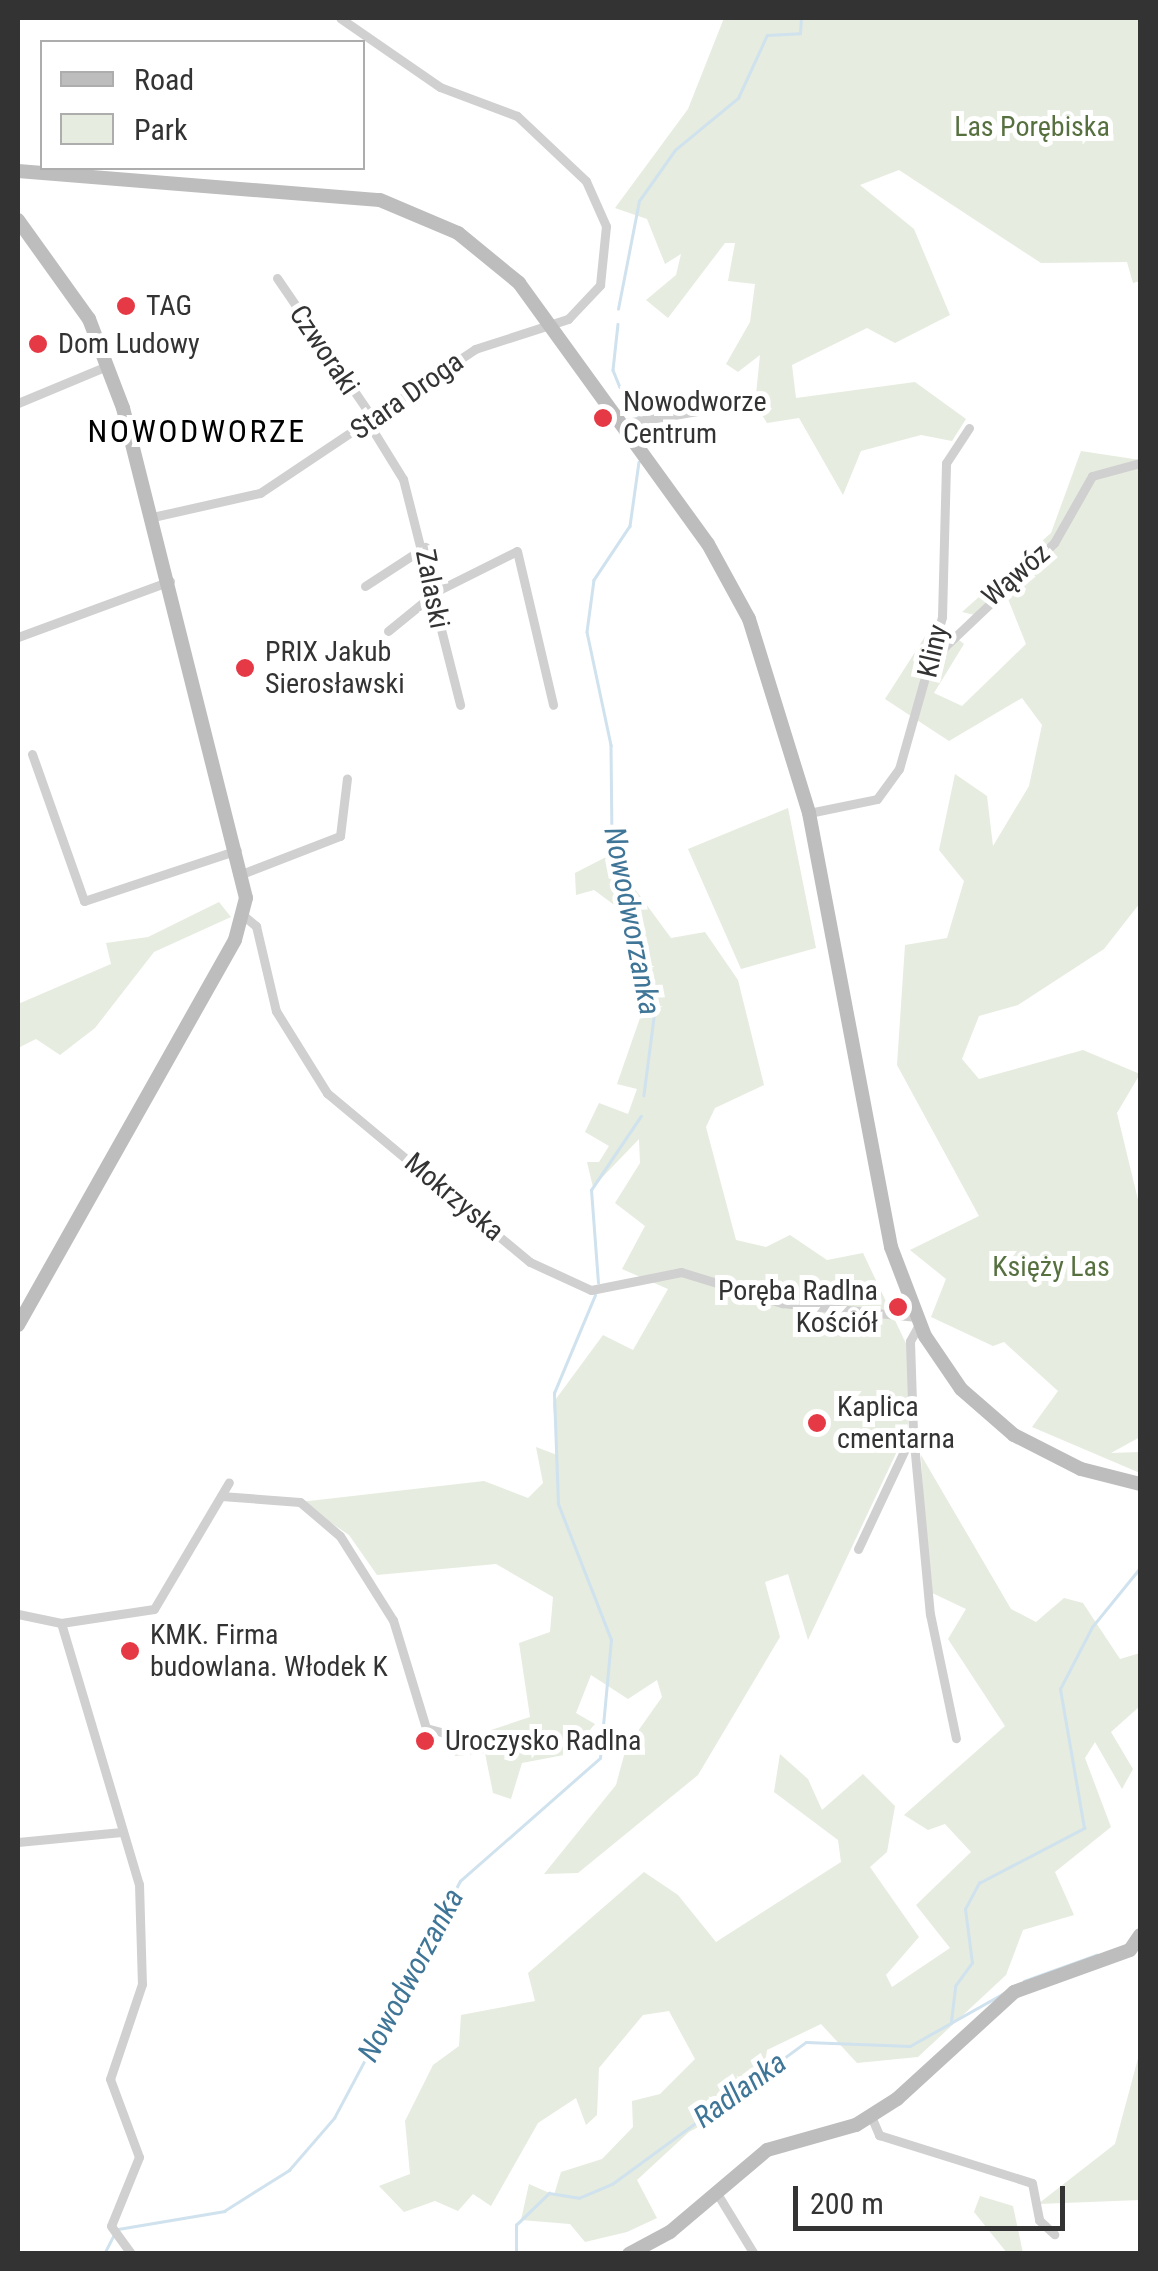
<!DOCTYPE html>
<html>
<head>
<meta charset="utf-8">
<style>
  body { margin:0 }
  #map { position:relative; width:1158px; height:2271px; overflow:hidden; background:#fff; font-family:"Roboto Condensed",sans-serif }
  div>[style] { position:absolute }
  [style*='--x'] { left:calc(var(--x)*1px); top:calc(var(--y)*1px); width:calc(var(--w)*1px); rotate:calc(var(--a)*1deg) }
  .green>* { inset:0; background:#e6ecdf }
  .stream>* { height:2.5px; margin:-1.25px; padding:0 1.25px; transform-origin:1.25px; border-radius:1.25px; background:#cfe2ee }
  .street>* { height:9px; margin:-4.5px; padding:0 4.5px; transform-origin:4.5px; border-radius:4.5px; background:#d0d0d0 }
  .secondary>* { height:14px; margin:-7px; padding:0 7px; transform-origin:7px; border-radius:7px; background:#bdbdbd }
  .dots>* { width:28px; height:28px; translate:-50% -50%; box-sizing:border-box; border:5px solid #fff; border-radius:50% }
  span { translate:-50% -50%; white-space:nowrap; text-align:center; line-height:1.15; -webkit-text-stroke:10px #fff; paint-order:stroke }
  .park-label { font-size:28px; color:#56703f }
  .poi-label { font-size:28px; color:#333 }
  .left { translate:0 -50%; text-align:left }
  .right { translate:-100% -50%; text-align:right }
  .street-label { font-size:28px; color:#333 }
  .water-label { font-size:30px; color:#3f7597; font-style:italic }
  .quarter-label { font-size:32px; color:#000; letter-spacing:2.5px }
  .frame { position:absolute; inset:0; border:20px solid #333; pointer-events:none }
  .legend { position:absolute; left:40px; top:40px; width:325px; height:130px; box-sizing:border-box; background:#fff; border:2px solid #adadad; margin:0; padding:12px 18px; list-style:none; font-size:30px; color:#333 }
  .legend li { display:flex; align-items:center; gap:20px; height:50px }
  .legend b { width:50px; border:2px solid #adadad }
  .scale { position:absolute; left:793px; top:2186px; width:272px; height:45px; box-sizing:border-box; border:5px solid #333; border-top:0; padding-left:12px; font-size:30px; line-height:35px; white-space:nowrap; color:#333; -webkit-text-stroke:8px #fff; paint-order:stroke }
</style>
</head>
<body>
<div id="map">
  <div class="green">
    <div style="clip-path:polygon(724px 18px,1140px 18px,1140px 281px,1133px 283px,1127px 262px,1041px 263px,899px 170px,860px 185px,914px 229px,950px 315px,895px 343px,867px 328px,792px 365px,796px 398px,915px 382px,966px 419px,952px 441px,921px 435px,861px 451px,843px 495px,799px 418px,767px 423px,755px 404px,760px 355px,738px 372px,726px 364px,750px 322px,755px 284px,728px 281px,735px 243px,725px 243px,668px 318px,646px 300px,676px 275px,681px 254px,665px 264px,647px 219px,615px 208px,688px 109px)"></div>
    <div style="clip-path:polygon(1081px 451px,1140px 460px,1140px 903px,1104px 949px,1018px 1005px,979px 1016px,962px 1059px,979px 1079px,1083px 1050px,1140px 1074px,1117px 1113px,1140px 1208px,1140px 1437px,1111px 1453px,1140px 1452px,1140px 1473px,1032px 1427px,1058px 1391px,1004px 1342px,993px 1346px,931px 1317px,946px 1279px,910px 1250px,979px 1216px,897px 1065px,905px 945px,947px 938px,964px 881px,939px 850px,955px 774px,987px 796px,993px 846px,1029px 786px,1042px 725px,1022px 698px,949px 741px,885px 699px,935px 621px,964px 644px,934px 693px,962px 706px,1026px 644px,1008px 599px,979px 616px,962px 612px,1051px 533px)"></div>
    <div style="clip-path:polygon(788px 808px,816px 948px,741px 969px,688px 849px)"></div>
    <div style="clip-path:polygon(610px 855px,671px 938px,705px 932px,738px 980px,764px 1085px,715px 1108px,706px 1127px,736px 1240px,766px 1247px,790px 1235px,827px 1260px,863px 1253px,911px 1354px,908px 1428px,808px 1640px,788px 1574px,765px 1582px,780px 1637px,698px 1775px,578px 1873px,544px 1874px,616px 1785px,626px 1748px,662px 1697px,657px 1680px,628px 1699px,591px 1675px,576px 1713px,595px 1724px,569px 1754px,522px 1763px,511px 1799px,493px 1793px,485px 1753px,455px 1756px,452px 1743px,530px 1717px,519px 1643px,550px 1632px,553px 1597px,496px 1564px,377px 1575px,349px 1535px,300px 1502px,484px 1481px,528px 1498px,543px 1483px,536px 1447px,557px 1455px,553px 1403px,603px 1335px,633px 1350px,668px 1289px,622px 1269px,645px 1226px,615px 1203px,640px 1163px,639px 1139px,593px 1187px,587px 1162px,599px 1162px,609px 1146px,585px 1132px,599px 1103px,628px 1114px,637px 1089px,617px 1084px,640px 1018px,626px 960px,632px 918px,594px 890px,576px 895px,575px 873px)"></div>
    <div style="clip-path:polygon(219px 902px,231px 917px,154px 952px,95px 1028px,60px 1055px,36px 1039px,18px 1048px,18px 1004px,111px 964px,106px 943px,148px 937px)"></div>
    <div style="clip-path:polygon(921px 1455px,1011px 1609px,1036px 1622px,1064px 1598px,1083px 1603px,1120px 1659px,1140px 1653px,1140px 1706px,1111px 1732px,1133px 1769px,1122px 1789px,1095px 1742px,1085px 1758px,1111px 1827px,1055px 1872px,1074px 1915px,1023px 1930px,1006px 1975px,918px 2057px,857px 2063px,821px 2024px,767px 2050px,760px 2094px,689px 2132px,637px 2180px,657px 2218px,627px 2232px,585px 2242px,570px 2224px,521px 2220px,529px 2184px,554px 2195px,561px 2172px,602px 2159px,633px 2127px,632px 2101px,660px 2094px,695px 2059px,669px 2011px,643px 2015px,599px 2068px,597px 2115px,586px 2125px,576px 2098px,538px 2123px,491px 2206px,473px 2194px,458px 2211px,435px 2201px,404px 2212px,379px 2186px,410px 2174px,405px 2121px,433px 2065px,459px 2046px,461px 2015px,535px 2001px,528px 1973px,644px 1872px,678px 1895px,716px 1942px,841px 1862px,838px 1840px,774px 1792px,780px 1754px,808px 1779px,822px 1810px,863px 1774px,895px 1806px,887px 1852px,870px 1867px,919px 1937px,886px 1975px,892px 1987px,950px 1948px,916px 1905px,971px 1852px,945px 1824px,928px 1830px,904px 1815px,1005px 1726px,948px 1639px,966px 1609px,928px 1591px)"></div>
    <div style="clip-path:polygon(1140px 2051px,1140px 2200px,1038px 2204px,1115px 2144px)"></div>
    <div style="clip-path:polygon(980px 2196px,1013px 2206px,1023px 2253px,1007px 2253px,974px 2212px)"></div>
  </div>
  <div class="stream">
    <div style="--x:618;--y:309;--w:110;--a:-79"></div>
    <div style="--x:639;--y:201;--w:62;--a:-54.8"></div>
    <div style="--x:675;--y:150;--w:82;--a:-39.5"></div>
    <div style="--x:738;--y:98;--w:69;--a:-65.3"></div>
    <div style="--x:767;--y:35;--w:33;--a:-3"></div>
    <div style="--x:800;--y:33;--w:15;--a:-86"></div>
    <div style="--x:618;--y:324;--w:46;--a:96.2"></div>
    <div style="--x:613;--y:370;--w:18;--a:68"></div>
    <div style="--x:625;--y:396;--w:24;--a:55"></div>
    <div style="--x:639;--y:462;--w:65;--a:98"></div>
    <div style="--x:630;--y:526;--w:65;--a:123.7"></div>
    <div style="--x:594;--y:580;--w:52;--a:97.7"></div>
    <div style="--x:587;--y:632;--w:116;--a:78"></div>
    <div style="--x:611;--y:745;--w:101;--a:89.4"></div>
    <div style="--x:612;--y:846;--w:170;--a:75.3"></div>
    <div style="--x:655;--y:1010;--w:86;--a:97.4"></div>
    <div style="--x:598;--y:1283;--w:93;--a:-94.3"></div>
    <div style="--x:591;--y:1190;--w:89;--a:-56"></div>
    <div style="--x:1024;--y:1981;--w:77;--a:-19.9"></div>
    <div style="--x:951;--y:2021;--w:35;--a:-83"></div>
    <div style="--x:955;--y:1986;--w:29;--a:-54"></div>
    <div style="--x:972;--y:1963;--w:54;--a:-97.4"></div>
    <div style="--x:965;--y:1909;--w:30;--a:-62"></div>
    <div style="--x:979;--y:1883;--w:119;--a:-27.6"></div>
    <div style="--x:1084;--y:1828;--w:141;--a:-99.8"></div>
    <div style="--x:1060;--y:1689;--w:70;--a:-62.7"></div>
    <div style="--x:1092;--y:1627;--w:76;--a:-50.9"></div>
    <div style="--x:118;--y:2229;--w:108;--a:-9.6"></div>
    <div style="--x:224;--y:2211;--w:77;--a:-32.2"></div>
    <div style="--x:289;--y:2170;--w:69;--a:-49.1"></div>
    <div style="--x:334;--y:2118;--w:268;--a:-62"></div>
    <div style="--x:460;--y:1881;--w:186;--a:-41.3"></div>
    <div style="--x:600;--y:1758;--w:119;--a:-84.7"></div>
    <div style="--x:611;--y:1640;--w:146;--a:-111.3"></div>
    <div style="--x:558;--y:1504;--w:111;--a:-92.1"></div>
    <div style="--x:554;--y:1393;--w:106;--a:-67.3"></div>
    <div style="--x:104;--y:2254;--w:20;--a:-63"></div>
    <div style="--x:516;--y:2254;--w:29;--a:-90"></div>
    <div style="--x:516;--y:2225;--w:46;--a:-44.1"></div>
    <div style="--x:549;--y:2193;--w:30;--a:9"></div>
    <div style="--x:579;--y:2198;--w:36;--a:-23"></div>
    <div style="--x:612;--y:2184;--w:240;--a:-36.2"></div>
    <div style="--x:806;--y:2042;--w:104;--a:2.2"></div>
    <div style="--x:910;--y:2046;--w:108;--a:-29.4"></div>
  </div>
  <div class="street">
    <div style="--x:277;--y:278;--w:172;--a:55.7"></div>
    <div style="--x:18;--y:403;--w:96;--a:-22.6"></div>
    <div style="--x:369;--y:424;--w:65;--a:58.3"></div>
    <div style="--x:403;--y:479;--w:233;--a:75.8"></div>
    <div style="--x:620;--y:424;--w:122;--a:-9.5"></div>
    <div style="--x:157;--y:516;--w:106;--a:-12.6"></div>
    <div style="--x:260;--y:493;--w:259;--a:-33.8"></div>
    <div style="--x:475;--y:349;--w:98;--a:-17.9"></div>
    <div style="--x:568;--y:319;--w:47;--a:-46.7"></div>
    <div style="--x:600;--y:285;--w:59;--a:-84.2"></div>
    <div style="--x:606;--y:226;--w:49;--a:-114"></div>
    <div style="--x:586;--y:181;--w:95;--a:-136.7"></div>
    <div style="--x:517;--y:116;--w:82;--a:-159.4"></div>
    <div style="--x:440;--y:87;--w:121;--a:-145.4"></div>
    <div style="--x:365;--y:586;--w:72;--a:-33"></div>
    <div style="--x:388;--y:631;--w:63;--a:-39.2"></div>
    <div style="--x:437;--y:591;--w:89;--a:-26.6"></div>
    <div style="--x:517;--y:551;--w:158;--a:76.8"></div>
    <div style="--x:18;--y:637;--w:162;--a:-20.2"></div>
    <div style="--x:936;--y:655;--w:163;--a:-43.5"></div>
    <div style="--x:1054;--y:543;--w:77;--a:-60.4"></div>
    <div style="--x:1092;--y:476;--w:50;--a:-15.2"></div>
    <div style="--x:32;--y:754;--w:156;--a:70.5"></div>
    <div style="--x:84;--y:901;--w:161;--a:-18.4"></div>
    <div style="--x:809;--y:813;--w:69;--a:-11.6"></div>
    <div style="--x:877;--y:799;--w:37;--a:-54"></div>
    <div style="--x:899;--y:769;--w:158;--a:-74.2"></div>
    <div style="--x:942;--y:617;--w:154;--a:-88.5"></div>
    <div style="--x:946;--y:463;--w:42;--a:-56.7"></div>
    <div style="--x:244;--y:873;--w:103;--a:-21.1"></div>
    <div style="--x:340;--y:836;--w:58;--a:-83.1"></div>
    <div style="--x:244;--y:916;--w:16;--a:40"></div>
    <div style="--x:256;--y:926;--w:87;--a:76.8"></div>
    <div style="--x:276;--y:1011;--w:97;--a:58.1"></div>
    <div style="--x:327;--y:1093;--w:264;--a:39.8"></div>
    <div style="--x:530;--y:1262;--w:67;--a:24.7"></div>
    <div style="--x:591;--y:1290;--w:92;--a:-11.3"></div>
    <div style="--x:681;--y:1272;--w:106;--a:17.1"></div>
    <div style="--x:782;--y:1303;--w:135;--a:6"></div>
    <div style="--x:913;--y:1432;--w:183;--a:84.7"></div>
    <div style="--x:930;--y:1614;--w:127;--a:78.2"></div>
    <div style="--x:221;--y:1496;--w:79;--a:4.3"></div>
    <div style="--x:300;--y:1502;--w:52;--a:40.4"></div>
    <div style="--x:340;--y:1536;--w:99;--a:57.8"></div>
    <div style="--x:393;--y:1620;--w:113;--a:73"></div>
    <div style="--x:426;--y:1728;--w:28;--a:15"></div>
    <div style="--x:858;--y:1549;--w:129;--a:-64.8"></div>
    <div style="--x:913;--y:1432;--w:91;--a:-91.9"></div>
    <div style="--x:910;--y:1341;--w:18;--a:-61"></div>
    <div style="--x:18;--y:1614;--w:44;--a:11.8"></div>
    <div style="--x:61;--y:1623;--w:94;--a:-8.6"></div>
    <div style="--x:154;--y:1609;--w:147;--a:-59.4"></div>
    <div style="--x:61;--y:1623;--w:272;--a:73.4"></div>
    <div style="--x:139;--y:1884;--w:100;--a:88.3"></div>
    <div style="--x:142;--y:1984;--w:100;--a:108.6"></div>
    <div style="--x:110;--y:2079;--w:83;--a:69.6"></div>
    <div style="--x:139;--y:2157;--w:74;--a:112.1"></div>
    <div style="--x:111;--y:2226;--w:34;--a:54"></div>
    <div style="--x:18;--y:1842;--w:104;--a:-5.5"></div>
    <div style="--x:871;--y:2116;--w:21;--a:67"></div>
    <div style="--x:879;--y:2135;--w:160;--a:17.4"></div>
    <div style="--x:1032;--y:2183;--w:38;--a:79"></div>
    <div style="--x:1039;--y:2220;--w:21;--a:43"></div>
    <div style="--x:718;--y:2195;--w:69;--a:58.6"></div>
  </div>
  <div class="secondary">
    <div style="--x:18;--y:171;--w:363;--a:4.6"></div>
    <div style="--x:380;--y:200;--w:85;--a:22.9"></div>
    <div style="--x:458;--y:233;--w:79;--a:39.3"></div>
    <div style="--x:519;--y:283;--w:322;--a:54.1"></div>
    <div style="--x:708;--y:544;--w:85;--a:61.3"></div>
    <div style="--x:749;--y:619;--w:203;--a:72.8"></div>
    <div style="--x:809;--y:813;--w:442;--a:79.3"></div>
    <div style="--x:891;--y:1247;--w:95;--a:69.1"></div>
    <div style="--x:925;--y:1336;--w:64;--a:55.8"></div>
    <div style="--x:961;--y:1389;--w:70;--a:41"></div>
    <div style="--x:1014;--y:1435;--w:75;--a:26.9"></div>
    <div style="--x:1081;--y:1469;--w:61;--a:14.3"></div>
    <div style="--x:18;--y:220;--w:122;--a:54.4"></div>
    <div style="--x:89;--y:319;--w:95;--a:69.1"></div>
    <div style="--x:123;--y:408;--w:505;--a:75.91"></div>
    <div style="--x:246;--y:898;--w:43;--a:104.7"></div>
    <div style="--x:235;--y:940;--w:442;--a:119.4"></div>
    <div style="--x:629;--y:2254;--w:47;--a:-28.2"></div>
    <div style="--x:670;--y:2232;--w:127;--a:-40.2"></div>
    <div style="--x:767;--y:2150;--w:92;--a:-15.7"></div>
    <div style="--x:856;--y:2125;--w:49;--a:-32.4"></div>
    <div style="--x:897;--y:2099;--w:159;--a:-42.4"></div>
    <div style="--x:1014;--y:1992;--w:123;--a:-19.9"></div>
    <div style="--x:1130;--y:1950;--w:18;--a:-56"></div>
  </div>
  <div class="dots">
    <div style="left:126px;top:306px;background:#e63946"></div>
    <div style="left:38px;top:344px;background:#e63946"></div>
    <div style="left:603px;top:418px;background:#e63946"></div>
    <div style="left:245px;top:668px;background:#e63946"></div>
    <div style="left:898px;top:1307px;background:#e63946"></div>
    <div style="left:817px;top:1423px;background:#e63946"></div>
    <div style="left:130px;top:1651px;background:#e63946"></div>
    <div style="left:425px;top:1741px;background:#e63946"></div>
  </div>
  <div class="park-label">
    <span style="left:1032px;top:127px">Las Porębiska</span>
    <span style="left:1051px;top:1267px">Księży Las</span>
  </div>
  <div class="poi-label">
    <span class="left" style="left:146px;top:306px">TAG</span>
    <span class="left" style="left:58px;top:344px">Dom Ludowy</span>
    <span class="left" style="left:623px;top:418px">Nowodworze<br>Centrum</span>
    <span class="left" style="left:265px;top:668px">PRIX Jakub<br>Sierosławski</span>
    <span class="right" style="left:878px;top:1307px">Poręba Radlna<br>Kościół</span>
    <span class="left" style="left:837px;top:1423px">Kaplica<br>cmentarna</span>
    <span class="left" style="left:150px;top:1651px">KMK. Firma<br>budowlana. Włodek K</span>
    <span class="left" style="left:445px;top:1741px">Uroczysko Radlna</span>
  </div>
  <div class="street-label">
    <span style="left:324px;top:350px;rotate:56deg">Czworaki</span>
    <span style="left:407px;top:396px;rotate:-35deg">Stara Droga</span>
    <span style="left:1016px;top:575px;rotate:-41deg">Wąwóz</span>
    <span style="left:432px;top:589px;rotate:79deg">Zalaski</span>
    <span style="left:933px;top:651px;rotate:-77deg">Kliny</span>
    <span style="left:454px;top:1197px;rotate:40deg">Mokrzyska</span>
  </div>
  <div class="water-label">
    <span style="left:632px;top:921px;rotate:79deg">Nowodworzanka</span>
    <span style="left:411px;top:1975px;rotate:-62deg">Nowodworzanka</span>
    <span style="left:740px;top:2090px;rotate:-36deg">Radlanka</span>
  </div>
  <div class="quarter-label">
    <span style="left:197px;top:431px">NOWODWORZE</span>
  </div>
  <div class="frame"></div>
  <ul class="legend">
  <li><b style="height:12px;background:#bdbdbd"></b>Road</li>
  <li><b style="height:28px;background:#e6ecdf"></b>Park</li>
  </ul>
  <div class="scale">200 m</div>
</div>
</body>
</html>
